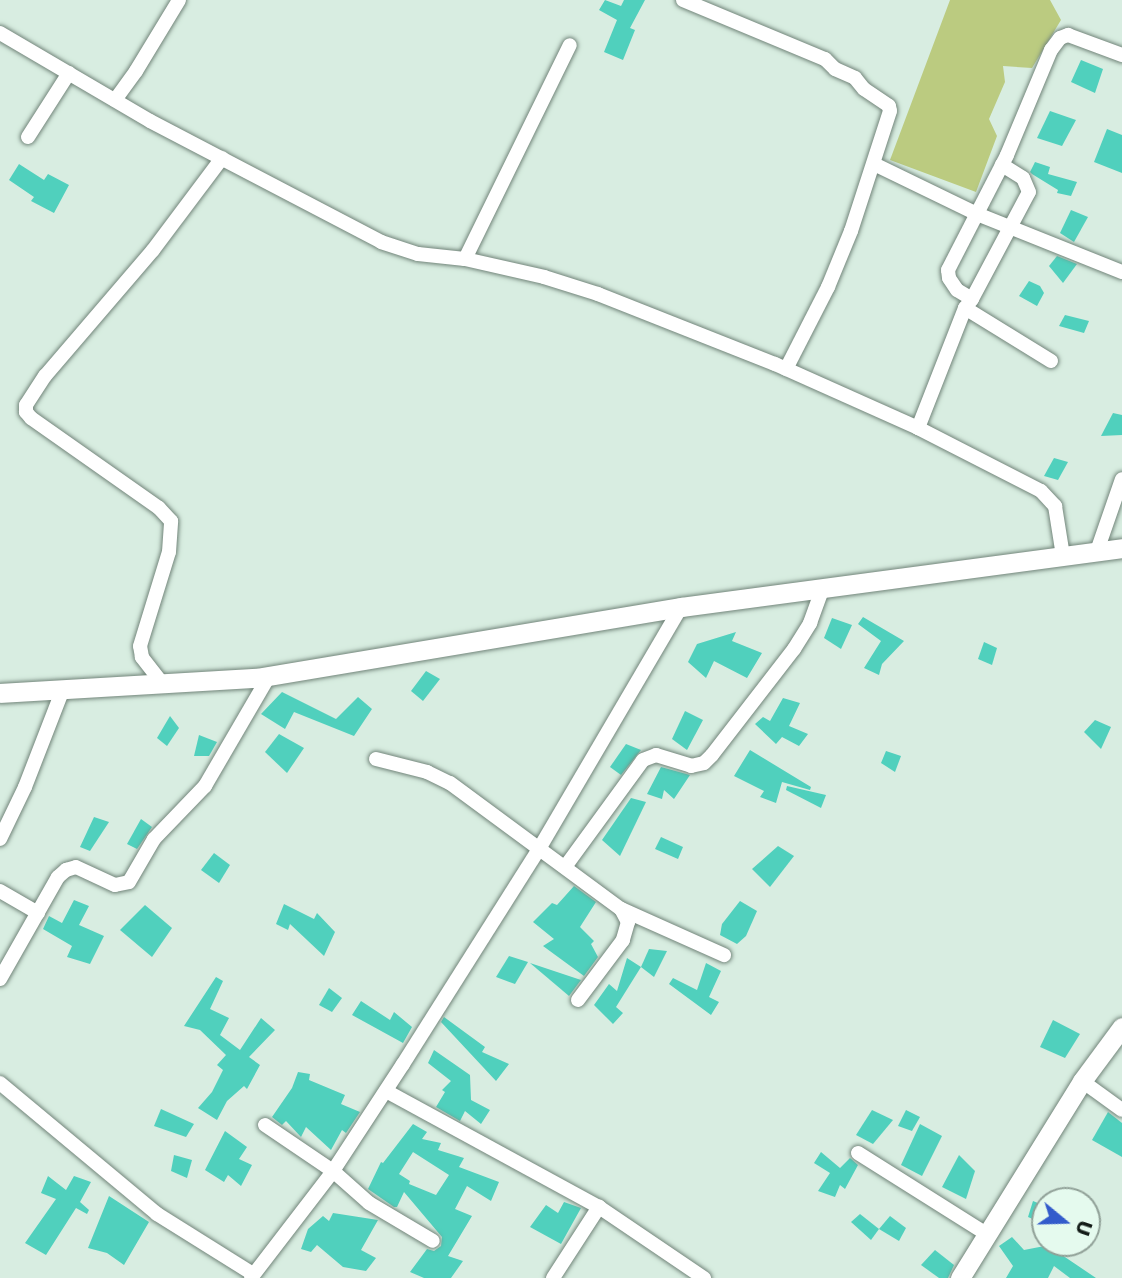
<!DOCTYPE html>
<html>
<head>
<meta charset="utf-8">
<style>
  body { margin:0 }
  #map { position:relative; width:1122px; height:1278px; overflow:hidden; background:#d8ede1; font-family:"DejaVu Sans",sans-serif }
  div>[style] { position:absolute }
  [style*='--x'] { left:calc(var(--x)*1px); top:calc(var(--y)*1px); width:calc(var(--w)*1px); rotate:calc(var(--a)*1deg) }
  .green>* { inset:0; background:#bbcb80 }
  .building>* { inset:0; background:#50d0bd }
  .roads { filter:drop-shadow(0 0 2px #72857a) drop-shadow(0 0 2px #72857a) }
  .street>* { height:14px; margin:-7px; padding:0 7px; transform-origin:7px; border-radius:7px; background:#fff }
  .secondary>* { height:19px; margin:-9.5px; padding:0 9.5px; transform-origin:9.5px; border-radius:9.5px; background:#fff }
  span { translate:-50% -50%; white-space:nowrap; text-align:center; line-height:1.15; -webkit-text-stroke:6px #e5faee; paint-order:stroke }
  .north { position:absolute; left:1031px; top:1187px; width:70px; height:70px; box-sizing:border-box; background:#e5faee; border:2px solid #91a198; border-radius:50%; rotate:109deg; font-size:19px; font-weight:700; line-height:28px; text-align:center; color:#131b17 }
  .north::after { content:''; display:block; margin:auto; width:24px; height:32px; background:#335bcb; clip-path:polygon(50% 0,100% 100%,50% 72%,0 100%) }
</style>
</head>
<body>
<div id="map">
  <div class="green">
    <div style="clip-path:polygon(950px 0,1050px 0,1061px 20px,1032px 68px,1003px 66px,1005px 82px,989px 119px,997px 136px,976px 192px,890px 160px)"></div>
  </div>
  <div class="building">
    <div style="clip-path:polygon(605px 0,621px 6px,624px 0,645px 0,630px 28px,635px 30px,623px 60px,604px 52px,617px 20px,599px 10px)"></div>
    <div style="clip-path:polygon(1081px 60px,1103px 69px,1095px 93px,1071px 82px)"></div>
    <div style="clip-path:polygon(1050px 111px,1076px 120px,1062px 146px,1037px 138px)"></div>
    <div style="clip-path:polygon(1107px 129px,1122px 135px,1122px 173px,1094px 162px)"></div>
    <div style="clip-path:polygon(1035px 162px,1050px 167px,1048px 174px,1077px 182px,1071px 196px,1057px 193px,1058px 190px,1032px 174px,1030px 172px)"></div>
    <div style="clip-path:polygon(19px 164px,44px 180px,48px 174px,69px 185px,54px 213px,31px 201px,34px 197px,9px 180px)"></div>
    <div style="clip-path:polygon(1071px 210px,1088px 217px,1074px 242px,1060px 233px)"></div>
    <div style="clip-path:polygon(1057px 256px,1077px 264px,1063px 283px,1049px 266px)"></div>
    <div style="clip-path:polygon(1029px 281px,1040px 286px,1044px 293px,1037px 306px,1019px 296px)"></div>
    <div style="clip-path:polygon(1065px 315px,1089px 321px,1084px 333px,1059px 326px)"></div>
    <div style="clip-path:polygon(1113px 413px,1122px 415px,1122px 435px,1101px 436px)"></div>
    <div style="clip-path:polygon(1054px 458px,1068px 462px,1058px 480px,1044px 476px)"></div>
    <div style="clip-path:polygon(863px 617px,904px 641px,882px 664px,879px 675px,864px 668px,881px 641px,858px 624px)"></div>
    <div style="clip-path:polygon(832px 618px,852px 625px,841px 649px,824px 638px)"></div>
    <div style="clip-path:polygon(736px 632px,732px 641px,762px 653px,747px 678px,714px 661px,706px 678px,688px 662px,697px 644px)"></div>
    <div style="clip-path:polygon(984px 642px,997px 648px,992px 665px,978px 659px)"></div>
    <div style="clip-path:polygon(426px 671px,440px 679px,423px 701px,411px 691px)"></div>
    <div style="clip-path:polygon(282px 692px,336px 719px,358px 697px,372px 709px,354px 736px,294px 712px,285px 729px,261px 714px)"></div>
    <div style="clip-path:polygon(783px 698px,800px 703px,789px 726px,808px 734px,799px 746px,782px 737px,776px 744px,755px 724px,763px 717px,770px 721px)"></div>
    <div style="clip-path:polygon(685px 711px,703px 720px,687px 750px,672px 739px)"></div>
    <div style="clip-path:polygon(170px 716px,179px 728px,167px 746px,157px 738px)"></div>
    <div style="clip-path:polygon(1095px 720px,1111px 727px,1101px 749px,1084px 732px)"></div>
    <div style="clip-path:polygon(279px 734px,304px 748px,287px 773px,265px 752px)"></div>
    <div style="clip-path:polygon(199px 735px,217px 742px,209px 756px,194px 756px)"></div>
    <div style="clip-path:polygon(626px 744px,641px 750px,621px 775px,610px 767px)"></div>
    <div style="clip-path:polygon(750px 750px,811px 787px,810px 790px,782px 782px,776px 803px,760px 797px,764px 791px,734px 776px)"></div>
    <div style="clip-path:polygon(886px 751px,901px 756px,895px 772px,881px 763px)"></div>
    <div style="clip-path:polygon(661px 767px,690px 775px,674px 799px,664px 790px,662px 799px,647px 794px)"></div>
    <div style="clip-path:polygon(787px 786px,826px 795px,821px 808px,786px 790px)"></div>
    <div style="clip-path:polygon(631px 798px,646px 802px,620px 856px,602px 840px)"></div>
    <div style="clip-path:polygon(94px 817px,109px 822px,90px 851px,80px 847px)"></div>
    <div style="clip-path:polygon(141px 819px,152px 827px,137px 849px,127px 844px)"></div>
    <div style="clip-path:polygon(661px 837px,683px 847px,678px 859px,655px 849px)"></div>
    <div style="clip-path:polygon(778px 846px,794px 856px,770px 887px,752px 869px)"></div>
    <div style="clip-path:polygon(214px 853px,230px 865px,219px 883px,201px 870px)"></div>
    <div style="clip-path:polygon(574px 886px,596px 902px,580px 927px,594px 941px,591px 944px,598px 957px,584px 976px,543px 946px,554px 939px,533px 922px,552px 903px,557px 905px)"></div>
    <div style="clip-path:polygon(74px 900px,89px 906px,79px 925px,104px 936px,90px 964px,67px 957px,72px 946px,43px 929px,49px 916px,62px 923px)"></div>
    <div style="clip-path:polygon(740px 901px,757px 911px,746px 936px,737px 944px,720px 935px,722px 924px)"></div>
    <div style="clip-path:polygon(284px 904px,314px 919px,317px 913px,335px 932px,324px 956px,290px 924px,288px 930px,276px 924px)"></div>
    <div style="clip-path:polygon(145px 905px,172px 928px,152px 957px,120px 930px)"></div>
    <div style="clip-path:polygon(649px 949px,667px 951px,654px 977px,641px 967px)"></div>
    <div style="clip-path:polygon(509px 956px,528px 962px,515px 984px,496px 977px)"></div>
    <div style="clip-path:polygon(627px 958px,641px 967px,616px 1007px,623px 1013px,613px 1024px,594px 1005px,609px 984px,617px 991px)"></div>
    <div style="clip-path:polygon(530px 963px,581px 980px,569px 996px)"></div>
    <div style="clip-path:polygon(706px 963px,721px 971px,709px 997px,719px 1002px,711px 1015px,669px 984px,673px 978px,697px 990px)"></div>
    <div style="clip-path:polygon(216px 977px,223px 981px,210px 1009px,229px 1018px,220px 1035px,240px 1050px,261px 1018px,275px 1030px,249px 1057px,260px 1065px,247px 1089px,244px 1086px,227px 1101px,217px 1120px,198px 1108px,212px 1092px,223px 1070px,217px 1065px,226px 1055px,200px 1030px,184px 1026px)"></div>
    <div style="clip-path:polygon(329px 988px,342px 998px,332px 1012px,319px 1005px)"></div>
    <div style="clip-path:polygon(361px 1001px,390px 1020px,394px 1012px,412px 1027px,403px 1043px,352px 1015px)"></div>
    <div style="clip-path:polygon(444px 1017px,485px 1047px,482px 1052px,509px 1064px,496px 1081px,441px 1022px)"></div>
    <div style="clip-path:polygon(1053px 1020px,1080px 1034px,1065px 1058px,1040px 1047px)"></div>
    <div style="clip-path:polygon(434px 1050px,470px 1075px,471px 1100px,490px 1110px,481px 1124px,465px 1111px,460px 1121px,436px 1107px,445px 1092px,442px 1090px,451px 1081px,428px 1063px)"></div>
    <div style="clip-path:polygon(298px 1072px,310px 1074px,309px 1080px,345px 1095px,341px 1104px,360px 1112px,346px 1133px,342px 1130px,331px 1150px,306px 1127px,301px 1137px,286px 1121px,282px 1125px,272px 1117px,292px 1088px)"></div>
    <div style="clip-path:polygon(161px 1109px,194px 1124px,186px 1137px,154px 1126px)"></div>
    <div style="clip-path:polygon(872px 1110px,893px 1120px,873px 1144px,856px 1135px)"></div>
    <div style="clip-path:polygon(906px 1110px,920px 1117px,912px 1131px,898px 1126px)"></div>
    <div style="clip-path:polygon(1108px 1112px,1122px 1123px,1122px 1157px,1092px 1140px)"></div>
    <div style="clip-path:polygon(evenodd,413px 1124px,427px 1132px,422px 1139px,441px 1143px,438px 1150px,464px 1158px,459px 1167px,499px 1182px,491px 1201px,467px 1186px,455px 1209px,472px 1216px,448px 1256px,463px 1261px,451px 1278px,424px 1278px,410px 1272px,427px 1249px,434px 1251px,441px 1246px,442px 1237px,404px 1192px,397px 1207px,394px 1207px,368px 1189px,381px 1162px,383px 1163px,413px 1124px,413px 1152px,449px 1175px,436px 1195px,409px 1184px,410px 1181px,399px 1174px,413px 1152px)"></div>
    <div style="clip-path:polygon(920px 1124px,942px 1136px,922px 1176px,901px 1165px)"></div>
    <div style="clip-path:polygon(225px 1131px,247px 1147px,239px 1159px,252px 1165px,241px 1186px,228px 1175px,224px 1182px,205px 1170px)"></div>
    <div style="clip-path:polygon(821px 1152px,840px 1168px,850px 1158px,858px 1165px,845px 1189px,840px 1185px,835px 1197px,818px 1191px,830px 1173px,814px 1163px)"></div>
    <div style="clip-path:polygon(174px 1155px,192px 1160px,187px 1178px,171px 1171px)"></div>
    <div style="clip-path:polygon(959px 1155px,975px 1171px,966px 1199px,942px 1187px)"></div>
    <div style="clip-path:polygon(48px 1176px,66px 1190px,74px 1176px,91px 1182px,80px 1202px,89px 1210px,87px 1214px,76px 1208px,46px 1255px,25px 1243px,56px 1199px,41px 1193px)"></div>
    <div style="clip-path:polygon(109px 1196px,149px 1222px,124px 1265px,107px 1253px,88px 1248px)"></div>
    <div style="clip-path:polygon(1033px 1201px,1045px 1206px,1042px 1223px,1028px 1217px)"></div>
    <div style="clip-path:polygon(564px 1202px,581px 1208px,561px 1244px,530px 1227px,546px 1205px,558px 1213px)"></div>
    <div style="clip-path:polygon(333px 1213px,378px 1220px,361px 1250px,376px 1258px,366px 1271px,343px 1267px,317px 1245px,311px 1252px,301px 1249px,308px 1229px,323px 1216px,329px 1221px)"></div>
    <div style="clip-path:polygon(860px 1214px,879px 1229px,871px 1240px,851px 1222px)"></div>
    <div style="clip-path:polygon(890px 1216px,906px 1228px,899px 1241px,879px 1229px)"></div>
    <div style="clip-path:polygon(1012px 1237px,1024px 1250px,1060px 1243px,1056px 1251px,1096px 1278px,1070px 1278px,1054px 1266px,1048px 1278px,1006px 1278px,1013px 1266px,999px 1246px)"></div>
    <div style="clip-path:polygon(935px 1250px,954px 1265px,948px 1278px,939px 1278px,921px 1265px)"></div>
  </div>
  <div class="roads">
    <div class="street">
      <div style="--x:683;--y:0;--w:154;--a:22.6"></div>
      <div style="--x:825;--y:59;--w:14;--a:45"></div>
      <div style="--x:835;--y:69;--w:22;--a:24"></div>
      <div style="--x:855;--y:78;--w:14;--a:51"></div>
      <div style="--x:864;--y:89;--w:30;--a:34"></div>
      <div style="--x:889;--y:106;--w:5;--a:79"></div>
      <div style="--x:890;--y:111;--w:126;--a:108"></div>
      <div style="--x:851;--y:231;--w:61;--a:112.3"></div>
      <div style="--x:828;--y:287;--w:92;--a:117.1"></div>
      <div style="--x:0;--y:33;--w:174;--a:30.4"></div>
      <div style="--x:150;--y:121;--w:261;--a:27.6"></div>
      <div style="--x:381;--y:242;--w:39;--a:18"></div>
      <div style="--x:418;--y:254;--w:47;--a:6.1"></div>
      <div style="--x:465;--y:259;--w:81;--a:12.8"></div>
      <div style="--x:544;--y:277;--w:57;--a:17.5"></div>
      <div style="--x:598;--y:294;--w:190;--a:21.6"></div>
      <div style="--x:775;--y:364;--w:157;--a:24.1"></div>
      <div style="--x:918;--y:428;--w:138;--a:27.1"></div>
      <div style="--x:1041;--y:491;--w:21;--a:47"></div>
      <div style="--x:1055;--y:506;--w:51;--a:80.9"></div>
      <div style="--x:115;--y:100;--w:36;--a:-54"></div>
      <div style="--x:136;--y:71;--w:83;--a:-58.8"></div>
      <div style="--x:28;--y:137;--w:76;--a:-57.4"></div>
      <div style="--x:874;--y:164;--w:114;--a:25.9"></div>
      <div style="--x:977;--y:214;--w:156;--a:21.8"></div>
      <div style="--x:465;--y:259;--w:238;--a:-63.9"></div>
      <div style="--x:972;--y:299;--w:121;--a:-62"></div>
      <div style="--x:1029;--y:192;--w:15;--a:-113"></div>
      <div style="--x:1023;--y:178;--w:25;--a:-148"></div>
      <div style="--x:965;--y:308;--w:101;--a:31.6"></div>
      <div style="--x:918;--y:428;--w:129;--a:-68.6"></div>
      <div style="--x:965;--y:308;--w:11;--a:-52"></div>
      <div style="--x:972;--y:299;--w:17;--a:-149"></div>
      <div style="--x:957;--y:290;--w:14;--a:-124"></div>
      <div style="--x:949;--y:278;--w:8;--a:-97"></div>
      <div style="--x:948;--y:270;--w:129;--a:-62.8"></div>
      <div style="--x:1007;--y:155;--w:114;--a:-67.3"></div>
      <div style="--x:1051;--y:50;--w:15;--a:-53"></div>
      <div style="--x:1060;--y:38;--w:9;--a:-21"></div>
      <div style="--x:1068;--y:35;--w:58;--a:20.3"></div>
      <div style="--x:1097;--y:551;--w:76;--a:-70.9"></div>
      <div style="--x:162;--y:683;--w:33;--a:-128"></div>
      <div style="--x:142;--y:657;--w:11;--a:-100"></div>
      <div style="--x:140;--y:646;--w:98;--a:-72.9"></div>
      <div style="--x:169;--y:552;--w:31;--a:-86"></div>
      <div style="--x:171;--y:521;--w:18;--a:-133"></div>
      <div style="--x:159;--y:508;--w:156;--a:-144.9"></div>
      <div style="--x:31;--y:418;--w:8;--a:-130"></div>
      <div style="--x:26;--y:412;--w:7;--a:-90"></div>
      <div style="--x:26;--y:405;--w:35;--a:-57"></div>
      <div style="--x:45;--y:376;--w:166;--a:-49.4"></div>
      <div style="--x:153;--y:250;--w:115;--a:-53.1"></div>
      <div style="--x:376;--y:759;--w:53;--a:14.3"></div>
      <div style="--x:427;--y:772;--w:25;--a:26"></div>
      <div style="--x:450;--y:783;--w:212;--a:36.4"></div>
      <div style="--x:621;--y:909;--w:15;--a:62"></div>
      <div style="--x:628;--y:922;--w:19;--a:106"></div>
      <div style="--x:623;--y:940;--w:75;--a:126.9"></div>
      <div style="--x:0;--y:839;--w:58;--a:-64.3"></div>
      <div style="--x:25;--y:787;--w:105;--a:-68.8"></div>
      <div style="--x:565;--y:867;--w:132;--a:-53.9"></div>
      <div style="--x:643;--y:760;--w:14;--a:-21"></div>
      <div style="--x:656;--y:755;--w:37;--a:17"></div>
      <div style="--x:691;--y:766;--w:13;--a:-13"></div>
      <div style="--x:704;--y:763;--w:11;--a:-45"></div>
      <div style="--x:712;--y:755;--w:134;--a:-52.3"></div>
      <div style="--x:794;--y:649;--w:31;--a:-58"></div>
      <div style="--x:810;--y:623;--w:37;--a:-70"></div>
      <div style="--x:0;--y:891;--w:44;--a:30.1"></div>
      <div style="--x:621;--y:909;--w:113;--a:24.1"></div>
      <div style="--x:0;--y:979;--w:117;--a:-60.4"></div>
      <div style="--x:58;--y:877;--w:11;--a:-41"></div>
      <div style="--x:66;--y:870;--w:10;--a:-17"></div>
      <div style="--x:76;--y:867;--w:43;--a:24.8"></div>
      <div style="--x:115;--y:885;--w:14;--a:-12"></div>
      <div style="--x:129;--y:882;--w:50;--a:-59.8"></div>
      <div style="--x:154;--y:839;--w:74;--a:-46.1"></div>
      <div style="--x:205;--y:786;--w:127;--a:-59.8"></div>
      <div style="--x:1082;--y:1081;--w:49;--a:35.9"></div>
      <div style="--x:0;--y:1083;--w:204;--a:39.8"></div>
      <div style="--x:157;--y:1214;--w:113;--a:32"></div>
      <div style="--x:386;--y:1091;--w:243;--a:28.6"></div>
      <div style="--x:599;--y:1207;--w:127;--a:34.1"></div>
      <div style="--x:265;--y:1125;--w:82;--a:34.1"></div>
      <div style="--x:333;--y:1171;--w:48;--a:41.6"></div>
      <div style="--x:369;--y:1203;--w:74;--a:30.7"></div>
      <div style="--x:858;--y:1153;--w:154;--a:32.2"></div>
      <div style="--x:251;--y:1278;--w:135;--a:-52.5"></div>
      <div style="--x:333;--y:1171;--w:128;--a:-56.8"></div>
      <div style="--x:403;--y:1064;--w:254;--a:-57.7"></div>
      <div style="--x:539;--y:849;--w:281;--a:-59.6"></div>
      <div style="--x:553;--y:1278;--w:85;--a:-57.1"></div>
    </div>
    <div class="secondary">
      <div style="--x:0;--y:693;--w:256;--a:-3.4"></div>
      <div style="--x:256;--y:678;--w:431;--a:-9.5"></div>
      <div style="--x:681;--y:607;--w:445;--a:-7.6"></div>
      <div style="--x:960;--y:1278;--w:232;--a:-58.2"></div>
      <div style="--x:1082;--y:1081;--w:67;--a:-53.5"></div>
    </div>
  </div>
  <div class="north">U</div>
</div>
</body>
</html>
